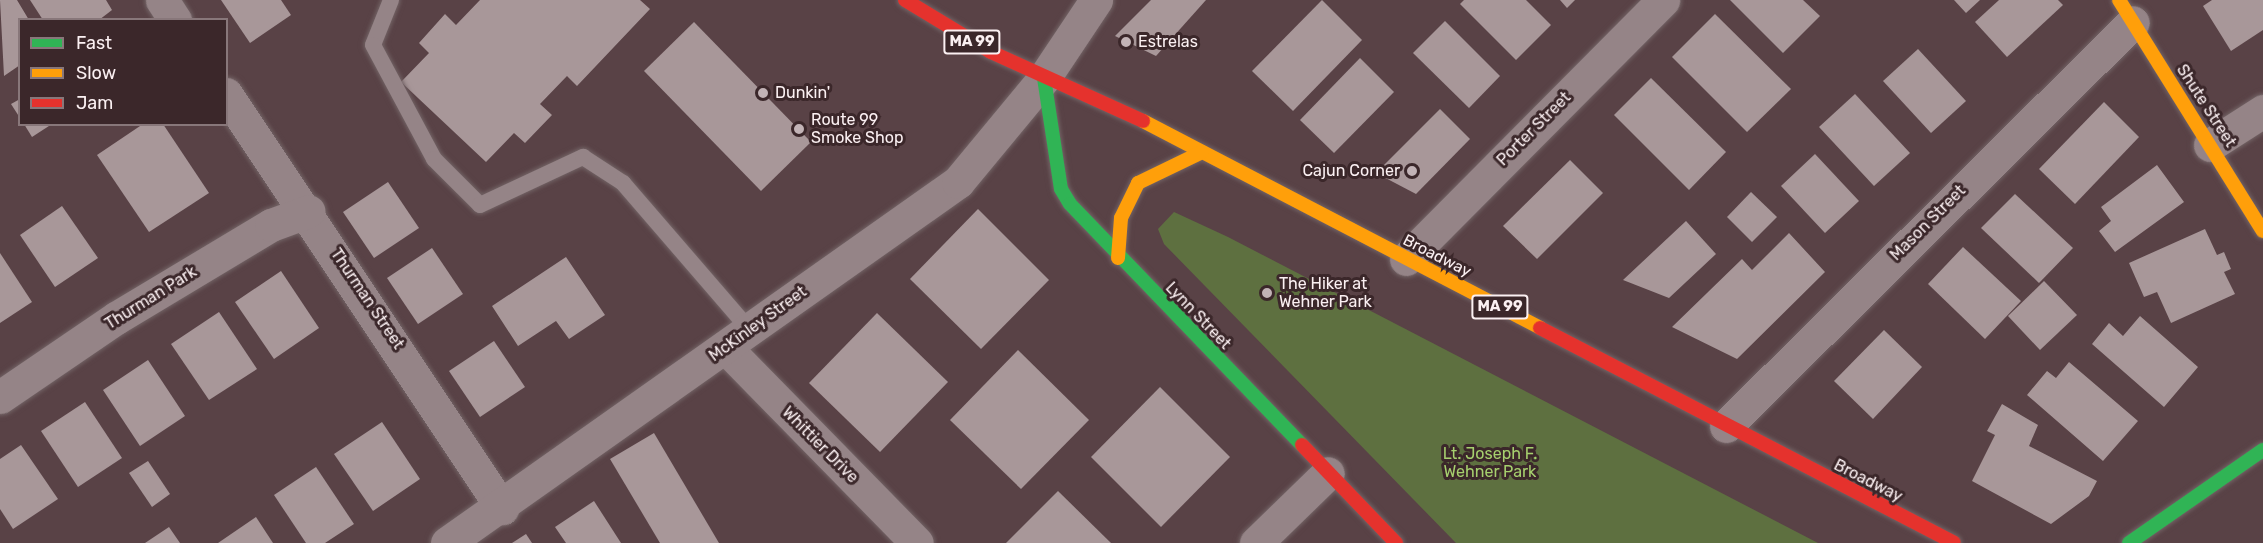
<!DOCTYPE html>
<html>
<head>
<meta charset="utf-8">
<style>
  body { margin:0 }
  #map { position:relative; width:2263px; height:543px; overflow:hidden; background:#594246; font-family:Rubik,sans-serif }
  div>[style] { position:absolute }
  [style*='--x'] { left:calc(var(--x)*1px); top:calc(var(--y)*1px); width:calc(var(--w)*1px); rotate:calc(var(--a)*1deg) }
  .green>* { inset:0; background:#5e7040 }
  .building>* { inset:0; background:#a89799 }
  .roads { filter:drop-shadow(0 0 2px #726365) drop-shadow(0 0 2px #726365) }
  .lane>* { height:16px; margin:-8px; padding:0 8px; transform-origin:8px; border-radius:8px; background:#958487 }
  .street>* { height:33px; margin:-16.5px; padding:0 16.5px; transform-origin:16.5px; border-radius:16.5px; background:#958487 }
  .fast>* { height:14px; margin:-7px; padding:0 7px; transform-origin:7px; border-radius:7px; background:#30b455 }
  .slow>* { height:14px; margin:-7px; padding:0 7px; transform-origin:7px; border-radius:7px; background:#ff9f0a }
  .jam>* { height:14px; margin:-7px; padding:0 7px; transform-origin:7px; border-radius:7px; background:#e5322d }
  .dots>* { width:16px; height:16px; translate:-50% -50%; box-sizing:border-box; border:3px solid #3b272a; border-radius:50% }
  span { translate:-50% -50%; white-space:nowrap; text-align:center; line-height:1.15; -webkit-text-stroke:6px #3b272a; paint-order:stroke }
  .shield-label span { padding:2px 4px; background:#3b272a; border:2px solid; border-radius:4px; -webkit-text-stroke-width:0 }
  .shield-label { font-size:15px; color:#fbf0f2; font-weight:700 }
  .poi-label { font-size:16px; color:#fbf0f2 }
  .left { translate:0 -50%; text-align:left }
  .right { translate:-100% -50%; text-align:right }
  .street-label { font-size:16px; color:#fbf0f2 }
  .park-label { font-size:16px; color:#a6d06e }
  .legend { position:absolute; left:18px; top:18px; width:210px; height:108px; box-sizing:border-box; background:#3b272a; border:2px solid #88777a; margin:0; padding:8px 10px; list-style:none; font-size:18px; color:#fbf0f2 }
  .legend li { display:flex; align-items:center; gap:12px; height:30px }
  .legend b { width:30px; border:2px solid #88777a }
</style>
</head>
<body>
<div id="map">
  <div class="green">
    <div style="clip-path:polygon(1174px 212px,1228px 237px,1818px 543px,1456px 543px,1164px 244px,1158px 229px)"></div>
  </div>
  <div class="building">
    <div style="clip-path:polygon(0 0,17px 0,29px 20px,20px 20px,20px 65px,4px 76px)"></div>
    <div style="clip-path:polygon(30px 0,106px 0,112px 10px,99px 20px,43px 20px)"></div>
    <div style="clip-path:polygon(221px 0,281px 0,291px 15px,250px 43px)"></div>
    <div style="clip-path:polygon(480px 0,640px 0,650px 9px,577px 86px,567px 76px,540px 104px,552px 115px,525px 143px,514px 133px,486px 162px,401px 82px,429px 53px,419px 43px,445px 14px,456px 25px)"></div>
    <div style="clip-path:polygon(1151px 0,1206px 0,1156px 56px,1115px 36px)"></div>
    <div style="clip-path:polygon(1322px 0,1362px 40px,1293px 111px,1252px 71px)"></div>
    <div style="clip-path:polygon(1464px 0,1526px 0,1551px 25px,1516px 60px,1460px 4px)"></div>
    <div style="clip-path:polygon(1560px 0,1575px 0,1567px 8px)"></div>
    <div style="clip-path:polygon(1730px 0,1803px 0,1820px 16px,1783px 53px)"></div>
    <div style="clip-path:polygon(1954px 0,1980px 0,1966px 13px)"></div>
    <div style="clip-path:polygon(1999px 0,2058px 0,2063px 5px,2007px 57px,1975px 22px)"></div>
    <div style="clip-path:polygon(2212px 0,2263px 0,2263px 30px,2231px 51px,2203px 6px)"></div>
    <div style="clip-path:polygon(1715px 14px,1791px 89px,1747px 132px,1672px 57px)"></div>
    <div style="clip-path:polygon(1445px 21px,1500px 76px,1469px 108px,1413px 53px)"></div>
    <div style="clip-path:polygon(694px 22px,811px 142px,761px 191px,644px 71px)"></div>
    <div style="clip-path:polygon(1918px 49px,1966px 101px,1931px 133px,1883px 81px)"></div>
    <div style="clip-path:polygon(1360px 58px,1394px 92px,1334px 153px,1300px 120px)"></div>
    <div style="clip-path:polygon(1651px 78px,1726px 152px,1689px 190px,1614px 115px)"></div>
    <div style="clip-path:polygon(1855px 94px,1910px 153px,1874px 186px,1819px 127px)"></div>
    <div style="clip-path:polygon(20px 99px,20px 118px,11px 104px)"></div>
    <div style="clip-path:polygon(2104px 102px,2139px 137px,2075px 204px,2039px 169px)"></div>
    <div style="clip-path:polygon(1440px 109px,1470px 139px,1416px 194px,1376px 173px)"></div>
    <div style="clip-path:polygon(24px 124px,52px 124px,32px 137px)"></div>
    <div style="clip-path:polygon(143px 124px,163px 124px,209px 193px,149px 232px,97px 155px)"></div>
    <div style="clip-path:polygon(1815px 154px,1859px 201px,1825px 233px,1781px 186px)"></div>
    <div style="clip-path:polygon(1570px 160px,1603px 193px,1537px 259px,1503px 226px)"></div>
    <div style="clip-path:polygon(2157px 165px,2184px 202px,2115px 252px,2099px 231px,2111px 221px,2101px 207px)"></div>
    <div style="clip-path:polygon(388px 182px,419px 228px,374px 258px,343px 212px)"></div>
    <div style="clip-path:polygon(1751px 192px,1777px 217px,1752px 242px,1727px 217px)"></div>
    <div style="clip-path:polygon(2015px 194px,2073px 248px,2039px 283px,1981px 228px)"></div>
    <div style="clip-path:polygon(62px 206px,98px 258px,55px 287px,20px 235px)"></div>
    <div style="clip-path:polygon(978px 209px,1049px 280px,981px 349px,910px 279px)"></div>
    <div style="clip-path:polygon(1686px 221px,1716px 254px,1669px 298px,1623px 280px)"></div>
    <div style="clip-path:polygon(2205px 229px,2217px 255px,2224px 252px,2231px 269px,2224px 272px,2235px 294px,2171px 323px,2157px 292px,2144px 297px,2129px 263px)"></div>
    <div style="clip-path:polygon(1789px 233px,1825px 272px,1737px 359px,1672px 327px,1742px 259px,1752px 270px)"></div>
    <div style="clip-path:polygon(1963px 247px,2021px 301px,1985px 339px,1928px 284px)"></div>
    <div style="clip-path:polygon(432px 248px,463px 294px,418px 324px,387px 278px)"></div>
    <div style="clip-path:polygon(0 253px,32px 302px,0 323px)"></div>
    <div style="clip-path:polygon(566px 257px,605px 315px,569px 339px,556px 321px,518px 346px,492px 306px)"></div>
    <div style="clip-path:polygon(281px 271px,319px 328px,274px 359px,235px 302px)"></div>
    <div style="clip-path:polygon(2044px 281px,2077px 315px,2040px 350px,2008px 316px)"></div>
    <div style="clip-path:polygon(219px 312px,257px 369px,209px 400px,171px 344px)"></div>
    <div style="clip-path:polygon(877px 313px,948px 382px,880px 452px,809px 383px)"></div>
    <div style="clip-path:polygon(2140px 316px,2198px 367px,2164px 407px,2092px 344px,2109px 323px,2123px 336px)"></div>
    <div style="clip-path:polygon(1884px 330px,1922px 367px,1873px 419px,1834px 381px)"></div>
    <div style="clip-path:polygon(494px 341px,525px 387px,480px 417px,449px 371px)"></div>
    <div style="clip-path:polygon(1018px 350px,1089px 420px,1021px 489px,950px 420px)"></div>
    <div style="clip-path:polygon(148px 360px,185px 416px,140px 446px,103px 390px)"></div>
    <div style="clip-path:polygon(2069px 362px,2138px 421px,2103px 461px,2027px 395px,2047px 371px,2056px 378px)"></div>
    <div style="clip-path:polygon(1160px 387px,1230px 457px,1161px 527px,1091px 457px)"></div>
    <div style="clip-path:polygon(85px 402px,122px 458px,78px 487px,41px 431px)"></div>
    <div style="clip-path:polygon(2002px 404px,2038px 425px,2029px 446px,2097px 481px,2089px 496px,2051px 524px,1972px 481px,1995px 435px,1987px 431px)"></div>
    <div style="clip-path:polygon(382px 422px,420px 479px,373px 511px,334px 454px)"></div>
    <div style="clip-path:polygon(654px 433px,719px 543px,660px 543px,610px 459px)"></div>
    <div style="clip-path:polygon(21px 445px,58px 499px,13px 529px,0 509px,0 459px)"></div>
    <div style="clip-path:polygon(148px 461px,170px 494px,152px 507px,129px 473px)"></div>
    <div style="clip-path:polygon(316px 467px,354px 524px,325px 543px,306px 543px,274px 495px)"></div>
    <div style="clip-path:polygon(1058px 491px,1111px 543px,1006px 543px)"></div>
    <div style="clip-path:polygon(594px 501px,621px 543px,566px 543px,555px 527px)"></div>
    <div style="clip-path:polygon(256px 517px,273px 543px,218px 543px)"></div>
    <div style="clip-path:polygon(169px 527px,180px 543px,145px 543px)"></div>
    <div style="clip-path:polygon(526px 534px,532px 543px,512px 543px)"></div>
  </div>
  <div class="roads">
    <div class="lane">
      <div style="--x:391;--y:0;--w:48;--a:111.8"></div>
      <div style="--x:373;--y:45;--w:129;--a:61.8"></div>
      <div style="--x:434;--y:159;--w:65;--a:45"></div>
      <div style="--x:480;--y:205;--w:114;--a:-25"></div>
      <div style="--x:583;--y:157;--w:48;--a:33"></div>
      <div style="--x:623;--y:183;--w:193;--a:49.2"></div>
    </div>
    <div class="street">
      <div style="--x:162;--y:0;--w:24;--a:57"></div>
      <div style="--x:226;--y:94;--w:498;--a:56.3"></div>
      <div style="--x:2210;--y:145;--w:63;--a:-32.7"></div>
      <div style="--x:1406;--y:259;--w:365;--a:-45.2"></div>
      <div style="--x:725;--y:347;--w:274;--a:45.6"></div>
      <div style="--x:0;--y:397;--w:140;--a:-34.3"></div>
      <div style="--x:116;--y:318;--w:181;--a:-31"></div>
      <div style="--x:271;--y:225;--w:40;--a:-20.2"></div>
      <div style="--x:1726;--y:426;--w:573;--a:-44.79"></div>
      <div style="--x:447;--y:543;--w:626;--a:-35.24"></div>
      <div style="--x:958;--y:182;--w:135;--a:-50.4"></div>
      <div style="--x:1044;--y:78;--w:94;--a:-56.3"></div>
      <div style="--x:1256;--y:543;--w:100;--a:-44.2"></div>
    </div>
    <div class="fast">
      <div style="--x:1044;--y:78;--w:112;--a:81.3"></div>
      <div style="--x:1061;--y:189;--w:17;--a:59"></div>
      <div style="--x:1070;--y:204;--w:335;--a:46.1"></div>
      <div style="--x:2129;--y:543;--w:163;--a:-34.8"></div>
    </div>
    <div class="slow">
      <div style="--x:2119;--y:0;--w:272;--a:58.1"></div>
      <div style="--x:1143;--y:121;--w:448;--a:27.5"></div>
      <div style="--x:1118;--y:258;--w:40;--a:-85.7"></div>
      <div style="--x:1121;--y:218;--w:39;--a:-64"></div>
      <div style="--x:1138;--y:183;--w:71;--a:-25.8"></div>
    </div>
    <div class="jam">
      <div style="--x:905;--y:0;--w:100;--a:31.2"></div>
      <div style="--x:991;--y:52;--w:167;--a:24.4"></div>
      <div style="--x:1540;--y:328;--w:466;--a:27.4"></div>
      <div style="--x:1302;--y:445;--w:136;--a:46.2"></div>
    </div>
  </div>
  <div class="dots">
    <div style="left:1126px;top:42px;background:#c2b3b6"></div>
    <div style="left:763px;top:93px;background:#c2b3b6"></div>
    <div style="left:799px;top:129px;background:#c2b3b6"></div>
    <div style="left:1412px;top:171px;background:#c2b3b6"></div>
    <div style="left:1267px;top:293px;background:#c2b3b6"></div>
  </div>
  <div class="shield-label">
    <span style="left:972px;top:42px">MA 99</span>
    <span style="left:1500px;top:307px">MA 99</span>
  </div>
  <div class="poi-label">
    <span class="left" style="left:1138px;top:42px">Estrelas</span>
    <span class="left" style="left:775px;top:93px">Dunkin'</span>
    <span class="left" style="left:811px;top:129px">Route 99<br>Smoke Shop</span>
    <span class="right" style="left:1400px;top:171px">Cajun Corner</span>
    <span class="left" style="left:1279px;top:293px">The Hiker at<br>Wehner Park</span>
  </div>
  <div class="street-label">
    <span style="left:2206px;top:106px;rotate:57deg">Shute Street</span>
    <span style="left:1534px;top:129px;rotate:-45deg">Porter Street</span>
    <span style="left:1928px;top:223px;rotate:-45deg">Mason Street</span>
    <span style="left:1437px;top:256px;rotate:27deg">Broadway</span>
    <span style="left:151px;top:298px;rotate:-32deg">Thurman Park</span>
    <span style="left:367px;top:299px;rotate:56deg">Thurman Street</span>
    <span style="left:1198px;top:316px;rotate:46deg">Lynn Street</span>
    <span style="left:758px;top:324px;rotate:-36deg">McKinley Street</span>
    <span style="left:820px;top:445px;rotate:45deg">Whittier Drive</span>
    <span style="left:1868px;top:481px;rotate:27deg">Broadway</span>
  </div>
  <div class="park-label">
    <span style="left:1490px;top:463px">Lt. Joseph F.<br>Wehner Park</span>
  </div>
  <ul class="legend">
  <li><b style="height:8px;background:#30b455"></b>Fast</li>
  <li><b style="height:8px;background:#ff9f0a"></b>Slow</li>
  <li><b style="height:8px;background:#e5322d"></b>Jam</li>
  </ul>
</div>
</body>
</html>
